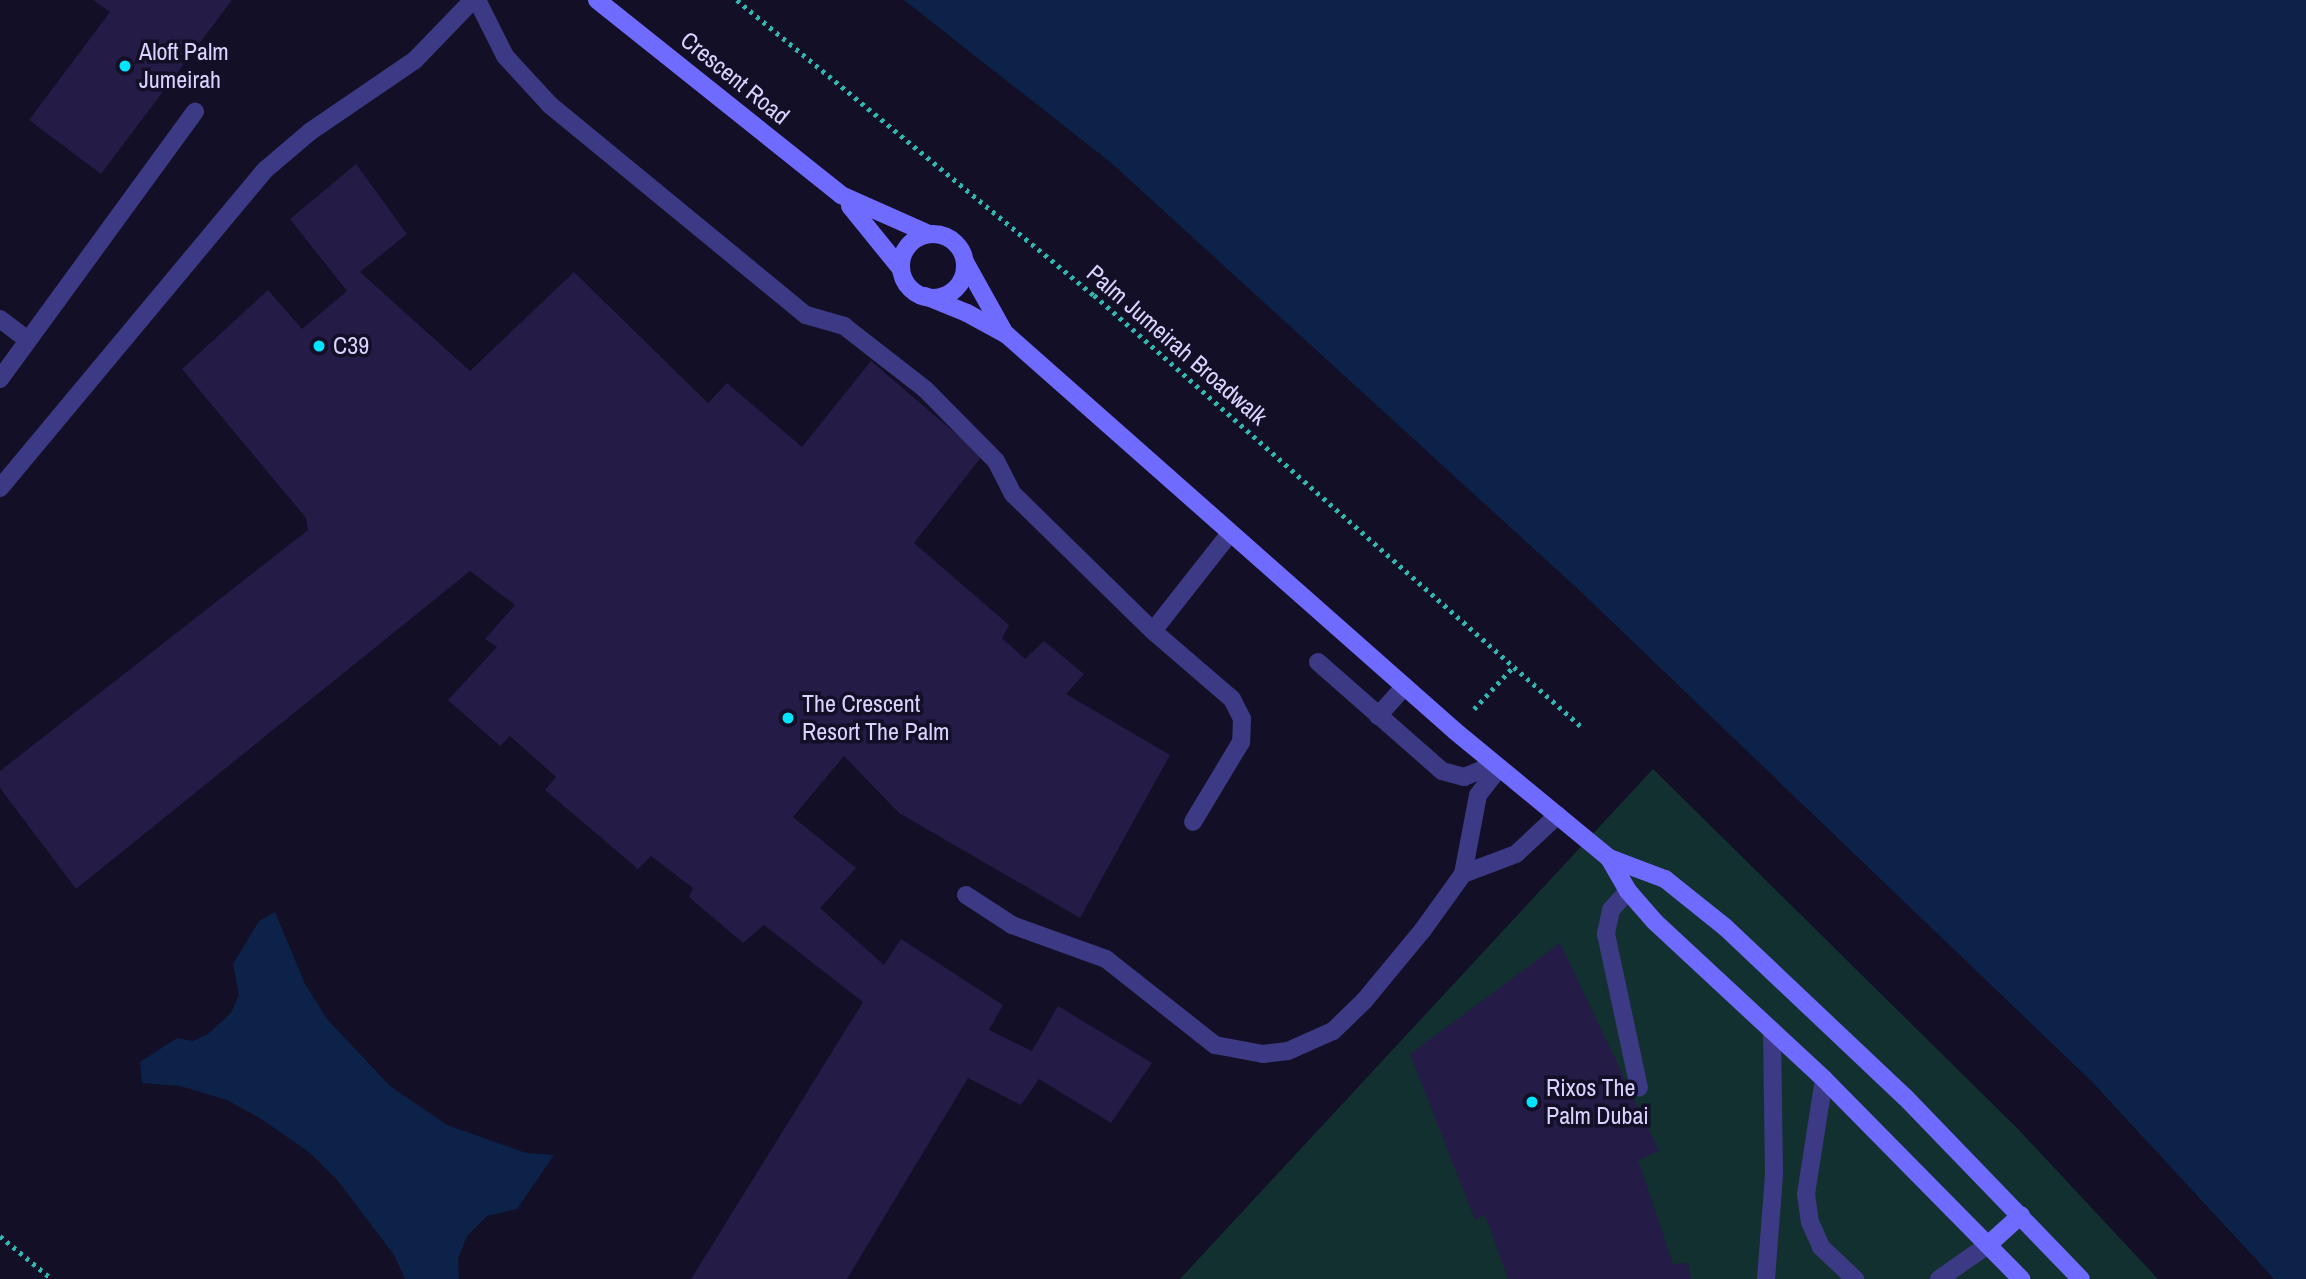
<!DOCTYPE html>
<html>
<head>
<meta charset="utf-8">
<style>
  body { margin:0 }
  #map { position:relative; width:2306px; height:1279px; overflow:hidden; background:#130f26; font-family:"Archivo Narrow",sans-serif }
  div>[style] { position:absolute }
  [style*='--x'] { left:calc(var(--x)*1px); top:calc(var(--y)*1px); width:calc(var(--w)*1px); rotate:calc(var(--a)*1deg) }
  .green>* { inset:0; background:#12302f }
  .water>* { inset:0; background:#0c2248 }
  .pier>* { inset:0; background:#130f26 }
  .building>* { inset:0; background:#241b47 }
  .path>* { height:4.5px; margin-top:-2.25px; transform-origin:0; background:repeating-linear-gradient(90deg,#2fb8b0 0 3.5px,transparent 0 8.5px) }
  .lane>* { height:18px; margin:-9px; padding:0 9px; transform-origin:9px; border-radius:9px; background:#3d3a85 }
  .secondary>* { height:18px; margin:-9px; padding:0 9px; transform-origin:9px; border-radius:9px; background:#6f6bff }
  .secondary>.ring { margin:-9px; padding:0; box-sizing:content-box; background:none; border:18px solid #6f6bff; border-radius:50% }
  .dots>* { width:19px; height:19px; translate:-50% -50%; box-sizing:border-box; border:4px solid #130f26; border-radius:50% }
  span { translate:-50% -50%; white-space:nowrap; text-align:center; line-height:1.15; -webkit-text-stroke:7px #130f26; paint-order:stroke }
  .poi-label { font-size:24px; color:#d9d4ff }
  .left { translate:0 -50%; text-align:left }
  .street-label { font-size:24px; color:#d9d4ff }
</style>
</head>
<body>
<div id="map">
  <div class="green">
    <div style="clip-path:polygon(1653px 769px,2018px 1129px,2158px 1279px,1180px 1279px)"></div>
  </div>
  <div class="water">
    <div style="clip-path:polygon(904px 0,2306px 0,2306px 1279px,2274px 1279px,2092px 1082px,1582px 593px,1110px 162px)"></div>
    <div style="clip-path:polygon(275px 912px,305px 984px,327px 1019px,390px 1086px,447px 1125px,526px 1153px,554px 1155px,517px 1209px,487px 1216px,467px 1236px,458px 1259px,459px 1279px,405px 1279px,394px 1255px,338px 1181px,310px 1153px,263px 1120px,227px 1100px,180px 1086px,142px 1083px,140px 1062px,177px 1038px,193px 1041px,208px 1034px,231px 1013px,239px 995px,233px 964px,259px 921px)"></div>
  </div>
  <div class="pier">
    <div style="clip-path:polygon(901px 0,1110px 162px,1582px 593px,2092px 1082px,2274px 1279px,2089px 1085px,1580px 596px,1107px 164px)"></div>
  </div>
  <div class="building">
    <div style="clip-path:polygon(93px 0,232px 0,101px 174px,29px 120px,110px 12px)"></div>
    <div style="clip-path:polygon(356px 164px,407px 234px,360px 272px,470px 371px,574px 272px,708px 403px,727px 383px,802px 447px,871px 361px,982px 456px,914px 543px,1009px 625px,1002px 638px,1025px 659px,1044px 641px,1084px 674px,1066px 694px,1170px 755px,1080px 918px,899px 813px,844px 756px,793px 817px,856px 868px,820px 908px,884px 965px,901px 939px,1003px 1005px,989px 1030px,1032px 1051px,1058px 1006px,1152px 1063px,1111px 1123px,1039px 1079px,1021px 1105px,968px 1078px,847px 1279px,691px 1279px,863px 1002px,764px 925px,743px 943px,689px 897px,693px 888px,651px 856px,638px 869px,545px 790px,556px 777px,510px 736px,500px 746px,448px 700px,497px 647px,485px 639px,515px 605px,470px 571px,76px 889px,0 788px,0 771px,308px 530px,306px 518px,182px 369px,268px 290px,302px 329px,347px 291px,290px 219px)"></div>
    <div style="clip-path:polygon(1560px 943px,1659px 1151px,1638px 1160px,1673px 1264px,1688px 1263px,1691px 1279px,1508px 1279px,1485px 1215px,1475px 1220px,1410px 1054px)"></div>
  </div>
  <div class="path">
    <div style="--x:737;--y:0;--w:463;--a:39.6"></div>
    <div style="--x:1094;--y:295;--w:653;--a:41.52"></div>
    <div style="--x:1474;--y:709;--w:57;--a:-47.1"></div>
    <div style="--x:0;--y:1236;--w:67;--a:39.6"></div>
  </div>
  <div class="lane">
    <div style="--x:477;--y:0;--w:63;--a:63.4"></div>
    <div style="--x:505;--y:56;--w:67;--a:47.4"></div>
    <div style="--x:550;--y:105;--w:331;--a:39.4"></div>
    <div style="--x:806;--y:315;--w:40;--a:16"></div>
    <div style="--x:844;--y:326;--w:103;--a:37.9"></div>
    <div style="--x:925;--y:389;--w:101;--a:45.4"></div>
    <div style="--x:996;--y:461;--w:37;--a:63"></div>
    <div style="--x:1013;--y:494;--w:196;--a:44.4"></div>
    <div style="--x:1153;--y:631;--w:104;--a:40.7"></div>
    <div style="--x:1232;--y:699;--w:22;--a:63"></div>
    <div style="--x:1242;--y:719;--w:23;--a:92"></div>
    <div style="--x:1241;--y:742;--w:93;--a:121"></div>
    <div style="--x:0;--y:319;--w:35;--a:37"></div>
    <div style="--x:0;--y:379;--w:331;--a:-53.9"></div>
    <div style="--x:0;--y:488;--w:414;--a:-50.2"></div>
    <div style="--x:265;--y:170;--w:60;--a:-40.3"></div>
    <div style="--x:311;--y:131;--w:126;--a:-34.3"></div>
    <div style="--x:415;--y:60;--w:83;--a:-46"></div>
    <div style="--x:1153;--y:631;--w:125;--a:-51.8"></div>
    <div style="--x:1318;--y:662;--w:165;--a:41.3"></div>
    <div style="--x:1442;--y:771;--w:23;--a:15"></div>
    <div style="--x:1464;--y:777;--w:31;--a:-22"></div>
    <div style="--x:1378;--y:716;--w:40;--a:-48"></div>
    <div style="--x:1463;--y:874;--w:57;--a:-20.7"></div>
    <div style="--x:1516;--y:854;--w:57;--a:-42.9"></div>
    <div style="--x:1628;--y:891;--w:25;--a:132"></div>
    <div style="--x:1611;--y:910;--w:25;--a:102"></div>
    <div style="--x:1606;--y:934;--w:157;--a:77.9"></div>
    <div style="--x:966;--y:895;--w:55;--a:33.1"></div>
    <div style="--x:1012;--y:925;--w:100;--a:19.9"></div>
    <div style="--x:1106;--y:959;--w:139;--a:38.3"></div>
    <div style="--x:1215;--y:1045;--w:49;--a:10.6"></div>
    <div style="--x:1263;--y:1054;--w:25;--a:-7"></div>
    <div style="--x:1288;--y:1051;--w:49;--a:-24"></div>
    <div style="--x:1333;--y:1031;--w:43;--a:-44.1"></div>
    <div style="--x:1364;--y:1001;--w:91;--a:-50.4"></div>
    <div style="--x:1422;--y:931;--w:70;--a:-54.3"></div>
    <div style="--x:1463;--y:874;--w:80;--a:-79.2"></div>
    <div style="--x:1478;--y:795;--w:34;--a:-52"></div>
    <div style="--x:1824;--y:1079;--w:116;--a:98.9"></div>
    <div style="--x:1806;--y:1194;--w:28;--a:82"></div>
    <div style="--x:1810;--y:1222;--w:27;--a:66"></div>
    <div style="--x:1821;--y:1247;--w:47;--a:43.3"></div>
    <div style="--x:1766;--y:1279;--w:105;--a:-85.6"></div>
    <div style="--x:1774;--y:1174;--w:142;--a:-90.8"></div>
    <div style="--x:1939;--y:1279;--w:61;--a:-35"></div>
  </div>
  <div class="secondary">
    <div style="--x:597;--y:0;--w:312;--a:38.6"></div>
    <div style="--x:841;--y:195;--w:96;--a:23.9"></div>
    <div style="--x:850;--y:206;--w:81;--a:51"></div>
    <div class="ring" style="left:901px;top:234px;width:46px;height:46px"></div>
    <div style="--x:965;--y:262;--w:78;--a:60.8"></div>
    <div style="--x:925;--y:296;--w:45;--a:22"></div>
    <div style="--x:967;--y:313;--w:46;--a:28.8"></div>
    <div style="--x:1007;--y:335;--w:598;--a:41.47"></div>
    <div style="--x:1455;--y:731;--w:200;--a:39.5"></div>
    <div style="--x:1609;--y:858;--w:38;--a:60"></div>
    <div style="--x:1628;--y:891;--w:40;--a:49"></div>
    <div style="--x:1654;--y:921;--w:232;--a:42.9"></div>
    <div style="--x:1824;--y:1079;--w:281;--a:45.4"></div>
    <div style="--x:1609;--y:858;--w:60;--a:20.6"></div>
    <div style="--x:1665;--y:879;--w:77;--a:38.7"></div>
    <div style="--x:1725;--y:927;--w:248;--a:43.4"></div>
    <div style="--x:1905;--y:1097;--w:253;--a:46"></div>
    <div style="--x:1989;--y:1244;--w:43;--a:-42.2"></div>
  </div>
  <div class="dots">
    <div style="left:125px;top:66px;background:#00e5ff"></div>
    <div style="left:319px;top:346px;background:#00e5ff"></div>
    <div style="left:788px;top:718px;background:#00e5ff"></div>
    <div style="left:1532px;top:1102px;background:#00e5ff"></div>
  </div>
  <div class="poi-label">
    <span class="left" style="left:139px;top:66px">Aloft Palm<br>Jumeirah</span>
    <span class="left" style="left:333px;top:346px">C39</span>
    <span class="left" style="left:802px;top:718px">The Crescent<br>Resort The Palm</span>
    <span class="left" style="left:1546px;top:1102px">Rixos The<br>Palm Dubai</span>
  </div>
  <div class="street-label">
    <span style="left:735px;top:78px;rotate:39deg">Crescent Road</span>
    <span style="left:1177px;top:345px;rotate:41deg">Palm Jumeirah Broadwalk</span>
  </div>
</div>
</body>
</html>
